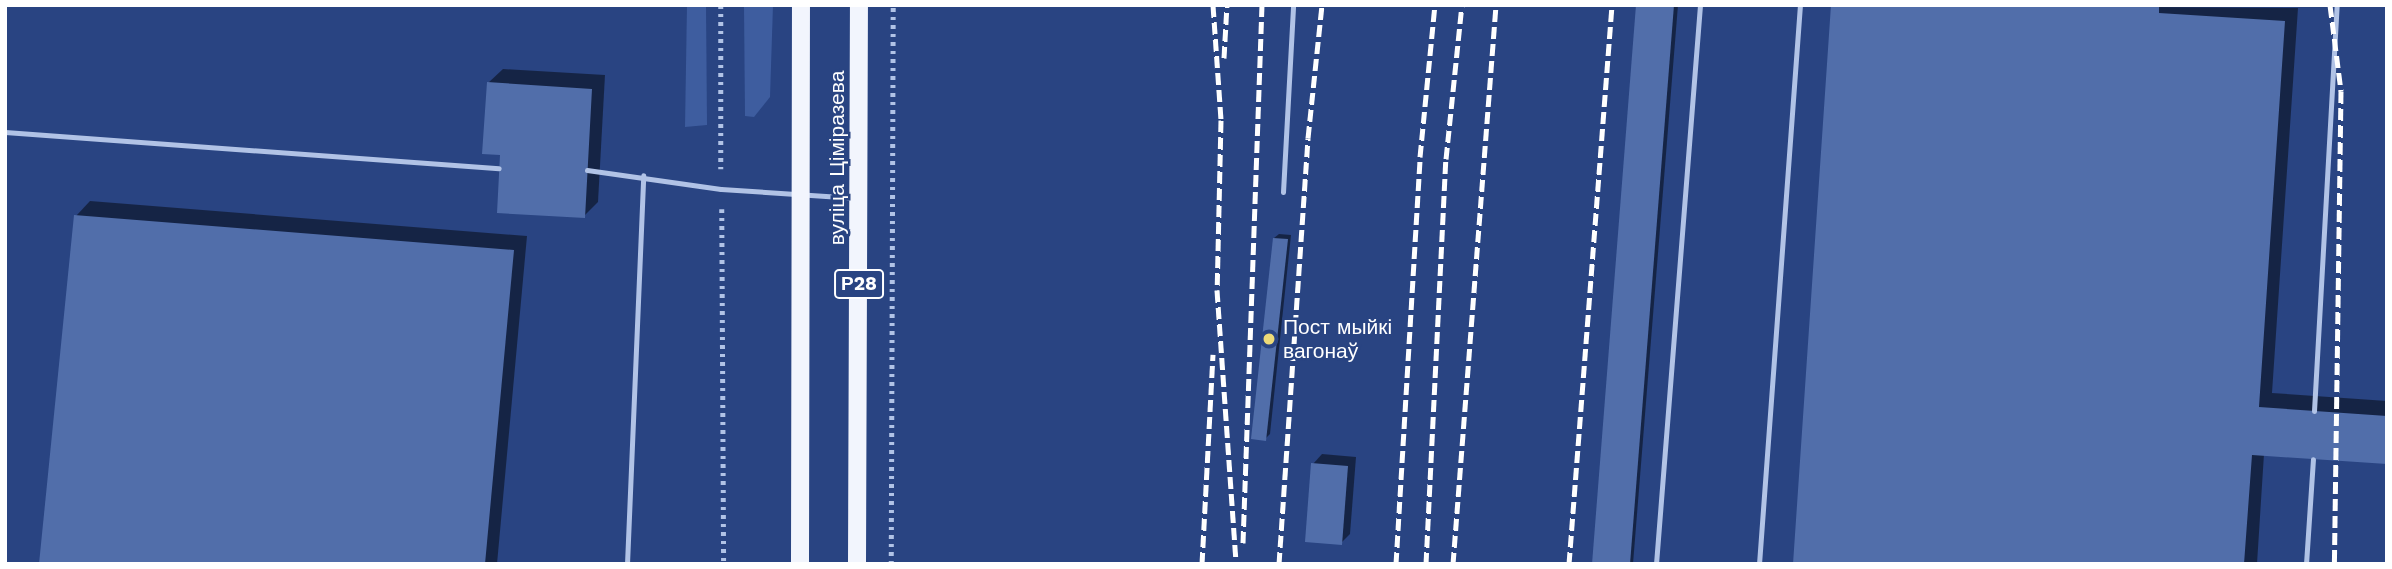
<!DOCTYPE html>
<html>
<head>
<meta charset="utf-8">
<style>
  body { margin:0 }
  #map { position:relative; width:2392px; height:569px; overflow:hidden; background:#294482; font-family:"Work Sans",sans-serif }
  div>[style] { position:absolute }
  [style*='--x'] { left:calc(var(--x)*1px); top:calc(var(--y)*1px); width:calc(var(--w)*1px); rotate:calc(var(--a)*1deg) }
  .green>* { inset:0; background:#3e5d9f }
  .shadow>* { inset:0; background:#0007 }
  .building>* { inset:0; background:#516eaa }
  .path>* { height:4.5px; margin-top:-2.25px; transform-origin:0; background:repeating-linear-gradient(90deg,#b1c3e6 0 3.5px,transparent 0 8.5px) }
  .lane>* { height:5px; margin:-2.5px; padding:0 2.5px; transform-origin:2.5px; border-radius:2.5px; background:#b1c3e6 }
  .primary>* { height:18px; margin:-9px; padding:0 9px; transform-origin:9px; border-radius:9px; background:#f2f5fd }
  .rail>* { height:5px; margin-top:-2.5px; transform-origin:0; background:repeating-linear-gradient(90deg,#fff 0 12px,transparent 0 17px) }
  .dots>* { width:19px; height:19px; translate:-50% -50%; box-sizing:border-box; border:4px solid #294482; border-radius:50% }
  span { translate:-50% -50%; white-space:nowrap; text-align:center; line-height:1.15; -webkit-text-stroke:5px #294482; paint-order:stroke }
  .shield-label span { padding:2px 5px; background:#294482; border:2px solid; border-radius:5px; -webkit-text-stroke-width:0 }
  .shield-label { font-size:19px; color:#fff; font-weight:700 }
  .street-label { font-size:21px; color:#fff }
  .poi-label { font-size:21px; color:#fff }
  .left { translate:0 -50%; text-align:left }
  .frame { position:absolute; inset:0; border:7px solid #fff; pointer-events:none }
</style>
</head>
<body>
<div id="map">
  <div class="green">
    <div style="clip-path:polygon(687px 5px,706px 5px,707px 125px,685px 127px)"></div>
    <div style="clip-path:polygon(744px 5px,773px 5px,770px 97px,754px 117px,745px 116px)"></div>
  </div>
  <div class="shadow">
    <div style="clip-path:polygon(1638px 5px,1678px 5px,1633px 564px,1594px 564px)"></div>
    <div style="clip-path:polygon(1833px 5px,2298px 8px,2272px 393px,2387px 401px,2387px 463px,2264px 454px,2257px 564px,1795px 564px)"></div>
    <div style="clip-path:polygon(503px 69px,605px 75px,598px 202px,584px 216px,501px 154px,488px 83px)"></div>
    <div style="clip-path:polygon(90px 201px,527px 236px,497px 564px,41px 564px,76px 216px)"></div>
    <div style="clip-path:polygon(1279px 234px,1291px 235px,1270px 434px,1265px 439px,1274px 238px)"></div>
    <div style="clip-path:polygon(1322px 454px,1356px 457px,1350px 534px,1341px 543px,1313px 464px)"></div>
  </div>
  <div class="building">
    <div style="clip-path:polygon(1636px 5px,1674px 5px,1630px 564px,1592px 564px)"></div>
    <div style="clip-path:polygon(1831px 5px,2159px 5px,2159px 13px,2285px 21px,2259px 407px,2387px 416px,2387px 464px,2252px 455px,2244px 564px,1793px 564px)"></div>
    <div style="clip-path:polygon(487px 82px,592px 89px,585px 218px,497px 213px,500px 155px,482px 154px)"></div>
    <div style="clip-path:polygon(74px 215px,514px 250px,485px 564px,39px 564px)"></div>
    <div style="clip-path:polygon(1273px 238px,1288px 239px,1266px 441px,1251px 439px)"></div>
    <div style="clip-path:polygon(1311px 463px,1348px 466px,1342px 545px,1305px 542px)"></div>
  </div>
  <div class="path">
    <div style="--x:721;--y:5;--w:164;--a:90"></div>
    <div style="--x:722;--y:209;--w:355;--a:89.7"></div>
    <div style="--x:891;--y:564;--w:559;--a:-89.8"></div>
  </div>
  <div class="lane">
    <div style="--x:5;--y:132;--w:495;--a:4.2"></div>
    <div style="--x:587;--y:170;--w:135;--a:8.1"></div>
    <div style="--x:721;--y:189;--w:135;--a:3.8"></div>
    <div style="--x:1283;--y:192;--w:187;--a:-86.9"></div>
    <div style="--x:2314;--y:411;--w:407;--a:-86.8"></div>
    <div style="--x:627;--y:564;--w:389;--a:-87.6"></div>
    <div style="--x:1656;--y:564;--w:561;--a:-85.5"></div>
    <div style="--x:1759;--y:564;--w:561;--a:-85.81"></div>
    <div style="--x:2306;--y:564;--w:105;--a:-86.2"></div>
  </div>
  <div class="primary">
    <div style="--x:800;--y:564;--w:559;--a:-89.9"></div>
    <div style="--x:857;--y:564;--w:559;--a:-89.8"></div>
  </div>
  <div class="rail">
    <div style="--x:1213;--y:5;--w:115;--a:86"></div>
    <div style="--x:1221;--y:120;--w:170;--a:91.3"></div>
    <div style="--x:1217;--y:290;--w:275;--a:86"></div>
    <div style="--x:2330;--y:5;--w:87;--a:82.7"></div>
    <div style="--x:2341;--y:91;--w:473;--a:90.8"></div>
    <div style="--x:1224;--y:58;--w:53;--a:-86.8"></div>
    <div style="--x:1243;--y:543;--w:538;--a:-87.98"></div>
    <div style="--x:1202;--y:564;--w:210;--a:-87"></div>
    <div style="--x:1279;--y:564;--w:427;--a:-86.1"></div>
    <div style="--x:1308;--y:138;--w:134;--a:-84"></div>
    <div style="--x:1396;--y:564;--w:408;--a:-86.6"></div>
    <div style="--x:1420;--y:157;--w:153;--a:-84.4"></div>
    <div style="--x:1426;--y:564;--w:405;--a:-87.2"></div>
    <div style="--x:1446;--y:159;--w:155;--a:-84.1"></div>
    <div style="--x:1453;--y:564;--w:561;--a:-85.6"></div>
    <div style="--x:1569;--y:564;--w:561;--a:-85.6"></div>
  </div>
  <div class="dots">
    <div style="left:1269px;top:339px;background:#edda78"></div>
  </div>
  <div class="shield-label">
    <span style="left:859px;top:284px">Р28</span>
  </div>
  <div class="street-label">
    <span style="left:837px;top:158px;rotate:-90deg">вуліца Ціміразева</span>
  </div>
  <div class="poi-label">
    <span class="left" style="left:1283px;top:339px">Пост мыйкі<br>вагонаў</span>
  </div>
  <div class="frame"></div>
</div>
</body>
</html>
